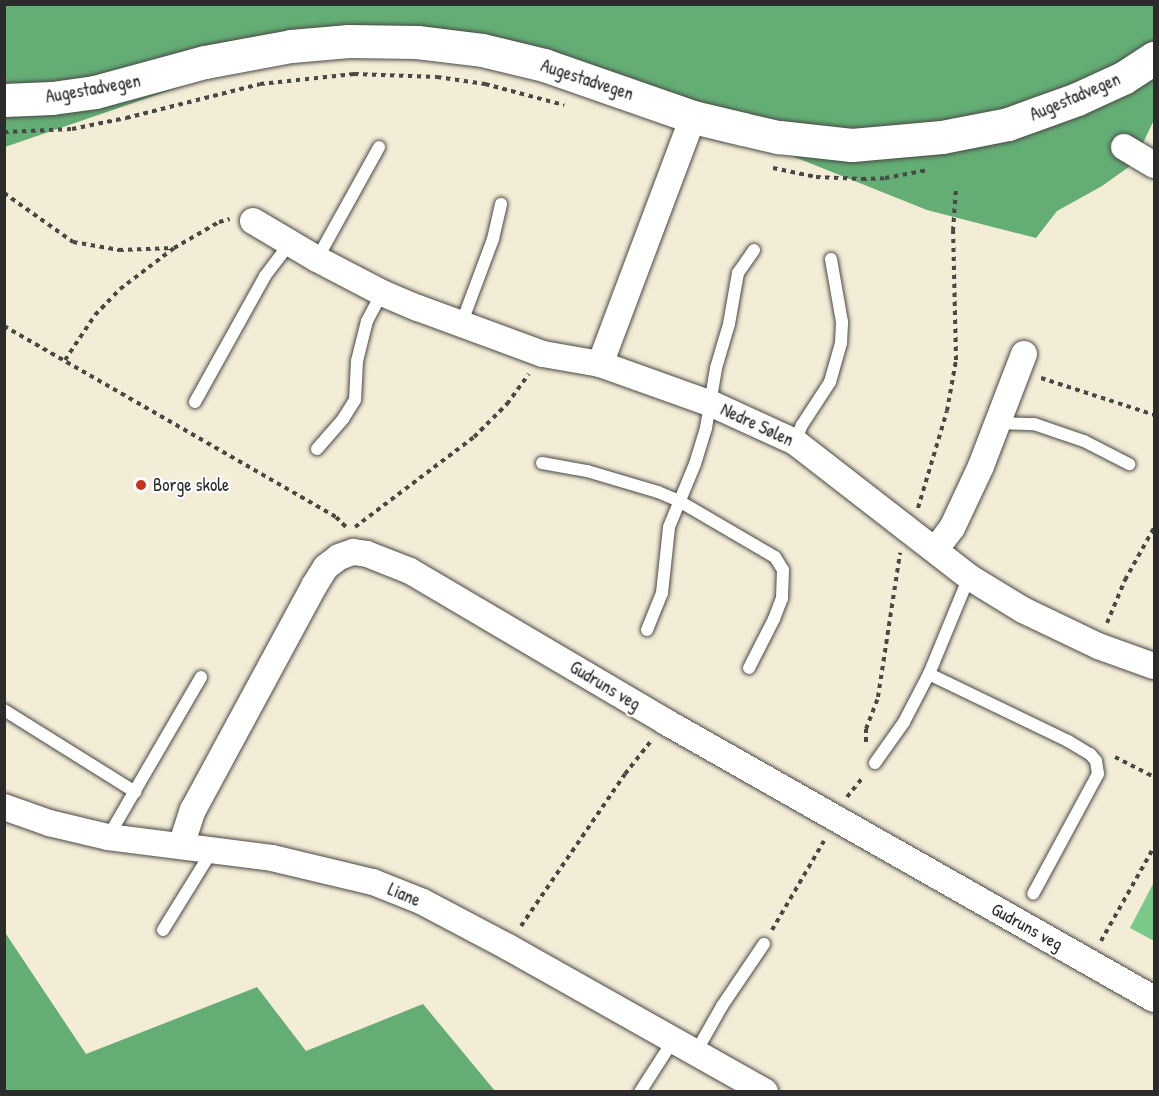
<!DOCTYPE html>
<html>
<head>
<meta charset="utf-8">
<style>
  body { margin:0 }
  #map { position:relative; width:1159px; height:1096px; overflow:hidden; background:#f3ecd6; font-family:"Patrick Hand",sans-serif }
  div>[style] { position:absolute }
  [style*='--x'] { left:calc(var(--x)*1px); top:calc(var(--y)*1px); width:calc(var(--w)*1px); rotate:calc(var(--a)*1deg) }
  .green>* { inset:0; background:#7bc989 }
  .forest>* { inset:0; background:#64ad75 }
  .path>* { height:4px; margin-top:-2px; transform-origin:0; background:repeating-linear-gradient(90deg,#494845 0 4.5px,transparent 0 9px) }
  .roads { filter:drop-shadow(0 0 2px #494845) drop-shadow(0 0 2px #494845) }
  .lane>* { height:12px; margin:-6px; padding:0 6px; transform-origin:6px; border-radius:6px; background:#fff }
  .street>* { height:26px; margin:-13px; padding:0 13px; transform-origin:13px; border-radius:13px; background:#fff }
  .secondary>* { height:33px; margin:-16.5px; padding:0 16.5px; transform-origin:16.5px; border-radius:16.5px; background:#fff }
  .dots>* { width:16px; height:16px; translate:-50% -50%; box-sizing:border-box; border:3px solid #fff; border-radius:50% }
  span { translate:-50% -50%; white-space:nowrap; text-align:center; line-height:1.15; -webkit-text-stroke:4.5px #fff; paint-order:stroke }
  .street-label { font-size:18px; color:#2b2b2b }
  .poi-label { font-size:18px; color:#2b2b2b }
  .left { translate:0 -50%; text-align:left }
  .frame { position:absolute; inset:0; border:6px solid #2b2b2b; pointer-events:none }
</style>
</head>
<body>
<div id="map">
  <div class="green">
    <div style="clip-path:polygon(1154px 882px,1154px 941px,1130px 928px)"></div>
  </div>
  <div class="forest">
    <div style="clip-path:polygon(4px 5px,1154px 5px,1154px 120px,1133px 164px,1102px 186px,1057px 211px,1036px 238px,927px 210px,637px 94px,558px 70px,296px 47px,5px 147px)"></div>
    <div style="clip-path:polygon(4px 931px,86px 1054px,257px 987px,306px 1051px,423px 1004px,495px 1091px,5px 1091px)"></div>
  </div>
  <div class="path">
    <div style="--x:4;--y:132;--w:68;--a:-2.5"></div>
    <div style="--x:72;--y:129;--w:55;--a:-11.5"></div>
    <div style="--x:126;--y:118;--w:138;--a:-14.2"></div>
    <div style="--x:260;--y:84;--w:95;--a:-6.1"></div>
    <div style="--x:354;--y:74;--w:83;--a:2.1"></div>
    <div style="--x:437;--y:77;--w:49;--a:8.3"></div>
    <div style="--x:485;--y:84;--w:82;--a:14.9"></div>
    <div style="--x:773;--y:168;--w:44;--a:11.8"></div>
    <div style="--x:816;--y:177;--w:46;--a:2.5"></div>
    <div style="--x:862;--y:179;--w:23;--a:-2"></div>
    <div style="--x:885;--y:178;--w:44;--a:-10.5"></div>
    <div style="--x:4;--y:193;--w:85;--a:35.4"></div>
    <div style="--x:73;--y:242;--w:47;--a:9.9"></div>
    <div style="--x:119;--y:250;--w:54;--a:-2.1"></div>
    <div style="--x:4;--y:326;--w:383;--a:29.9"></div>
    <div style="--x:336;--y:517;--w:17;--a:45"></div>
    <div style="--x:65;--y:360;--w:54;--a:-56.3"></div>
    <div style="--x:95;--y:315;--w:36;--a:-46"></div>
    <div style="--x:120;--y:289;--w:68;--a:-37.2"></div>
    <div style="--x:174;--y:248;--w:52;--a:-30"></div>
    <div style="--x:219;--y:222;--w:11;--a:-15"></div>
    <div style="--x:1041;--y:378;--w:119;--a:18.1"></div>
    <div style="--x:918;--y:508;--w:101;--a:-73.4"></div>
    <div style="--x:947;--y:411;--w:52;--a:-80"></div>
    <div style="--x:956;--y:360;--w:129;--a:-91.3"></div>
    <div style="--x:953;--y:231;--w:43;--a:-86"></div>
    <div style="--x:355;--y:527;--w:149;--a:-37.1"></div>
    <div style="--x:474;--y:437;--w:47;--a:-45"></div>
    <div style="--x:507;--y:404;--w:37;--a:-54"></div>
    <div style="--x:1107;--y:623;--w:47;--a:-67.3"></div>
    <div style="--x:1125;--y:580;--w:60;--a:-60.9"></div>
    <div style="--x:866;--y:742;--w:13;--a:-90"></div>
    <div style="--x:866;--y:729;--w:34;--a:-69"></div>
    <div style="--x:878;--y:697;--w:146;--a:-81.3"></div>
    <div style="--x:1115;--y:757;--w:44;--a:27.1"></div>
    <div style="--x:847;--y:797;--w:26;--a:-51"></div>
    <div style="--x:521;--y:926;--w:184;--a:-55.6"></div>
    <div style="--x:625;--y:774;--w:42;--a:-51.8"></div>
    <div style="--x:772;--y:930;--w:103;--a:-59.7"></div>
    <div style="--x:1101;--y:941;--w:108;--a:-60.6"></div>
  </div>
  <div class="roads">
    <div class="lane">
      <div style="--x:317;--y:259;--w:128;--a:-61"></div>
      <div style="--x:462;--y:322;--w:89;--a:-69.5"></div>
      <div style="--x:493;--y:239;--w:36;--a:-77"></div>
      <div style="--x:195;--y:402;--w:144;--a:-60.9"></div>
      <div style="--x:265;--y:276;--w:41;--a:-52.9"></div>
      <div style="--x:998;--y:423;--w:36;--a:2"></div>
      <div style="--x:1034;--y:424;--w:53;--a:18.8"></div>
      <div style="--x:1084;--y:441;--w:51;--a:27.1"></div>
      <div style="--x:795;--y:442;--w:18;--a:-68"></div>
      <div style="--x:802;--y:425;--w:51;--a:-56.9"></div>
      <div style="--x:830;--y:382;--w:41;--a:-74.2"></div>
      <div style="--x:841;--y:343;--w:21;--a:-87"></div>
      <div style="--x:842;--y:322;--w:64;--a:-99.9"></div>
      <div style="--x:317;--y:449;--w:40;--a:-49"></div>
      <div style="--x:343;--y:419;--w:22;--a:-58"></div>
      <div style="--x:355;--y:400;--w:39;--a:-87"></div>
      <div style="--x:357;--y:361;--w:41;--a:-76"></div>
      <div style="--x:367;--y:321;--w:32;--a:-62"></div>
      <div style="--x:542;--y:463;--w:46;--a:10.1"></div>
      <div style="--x:587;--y:471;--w:74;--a:16.5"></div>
      <div style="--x:658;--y:492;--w:23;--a:23"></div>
      <div style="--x:679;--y:501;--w:111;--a:30.3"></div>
      <div style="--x:775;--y:557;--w:15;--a:58"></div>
      <div style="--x:783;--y:570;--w:28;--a:92"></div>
      <div style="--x:782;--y:598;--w:22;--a:111"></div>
      <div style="--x:774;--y:619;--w:55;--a:117"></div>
      <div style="--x:647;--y:630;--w:40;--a:-68"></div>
      <div style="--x:662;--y:593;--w:66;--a:-83.9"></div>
      <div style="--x:669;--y:527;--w:68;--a:-67.6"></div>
      <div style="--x:695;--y:464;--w:38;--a:-73"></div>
      <div style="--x:706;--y:428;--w:61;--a:-80.5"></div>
      <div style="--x:716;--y:368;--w:46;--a:-73.5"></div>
      <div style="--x:729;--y:324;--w:52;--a:-80"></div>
      <div style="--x:738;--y:273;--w:28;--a:-55"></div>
      <div style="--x:929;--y:674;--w:154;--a:25.7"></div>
      <div style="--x:1068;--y:741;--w:26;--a:31"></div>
      <div style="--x:1090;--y:754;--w:9;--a:49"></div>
      <div style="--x:1096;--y:761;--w:13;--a:81"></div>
      <div style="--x:1098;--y:774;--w:136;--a:118.4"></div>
      <div style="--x:4;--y:710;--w:155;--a:32"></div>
      <div style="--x:875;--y:763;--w:50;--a:-54.7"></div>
      <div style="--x:904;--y:722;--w:54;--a:-62.5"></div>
      <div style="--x:929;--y:674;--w:105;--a:-67.6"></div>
      <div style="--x:108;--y:837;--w:185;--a:-59.8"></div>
      <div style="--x:163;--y:930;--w:93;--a:-58.2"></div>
      <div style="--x:696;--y:1052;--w:53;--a:-60.5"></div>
      <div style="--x:722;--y:1006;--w:75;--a:-55.9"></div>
      <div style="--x:640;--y:1092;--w:63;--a:-57.3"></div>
    </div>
    <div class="street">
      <div style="--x:693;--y:117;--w:264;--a:110.6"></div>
      <div style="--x:600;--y:364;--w:119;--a:19.7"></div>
      <div style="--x:712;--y:404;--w:91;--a:24.6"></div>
      <div style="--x:795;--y:442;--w:220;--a:37.8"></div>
      <div style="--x:969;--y:577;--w:63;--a:31.4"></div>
      <div style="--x:1023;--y:610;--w:83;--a:25.6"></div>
      <div style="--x:1098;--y:646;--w:59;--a:19.7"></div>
      <div style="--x:1124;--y:147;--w:35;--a:31"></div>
      <div style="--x:253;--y:221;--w:74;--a:30.7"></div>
      <div style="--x:317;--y:259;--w:73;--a:27.6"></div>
      <div style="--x:382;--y:293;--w:39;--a:23"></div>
      <div style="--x:418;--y:308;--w:133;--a:20.2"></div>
      <div style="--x:543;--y:354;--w:58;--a:10"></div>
      <div style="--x:936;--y:549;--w:26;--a:-53"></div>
      <div style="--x:952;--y:528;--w:68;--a:-64.9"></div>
      <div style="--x:981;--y:466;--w:120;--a:-69"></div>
      <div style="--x:4;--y:807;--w:48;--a:19.6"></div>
      <div style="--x:49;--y:823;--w:61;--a:13.3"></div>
      <div style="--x:108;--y:837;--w:165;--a:7.3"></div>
      <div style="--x:272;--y:858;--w:104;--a:13.4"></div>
      <div style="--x:373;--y:882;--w:54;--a:21.8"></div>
      <div style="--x:423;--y:902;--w:96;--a:27.9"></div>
      <div style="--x:508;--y:947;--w:295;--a:29.4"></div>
      <div style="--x:181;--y:846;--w:38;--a:-72"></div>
      <div style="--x:193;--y:810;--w:255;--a:-61.6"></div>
      <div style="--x:314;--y:586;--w:22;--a:-58"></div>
      <div style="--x:326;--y:567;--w:16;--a:-38"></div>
      <div style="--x:339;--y:557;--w:15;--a:-20"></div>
      <div style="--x:353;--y:552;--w:14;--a:8"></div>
      <div style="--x:367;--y:554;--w:46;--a:21.6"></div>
      <div style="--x:410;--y:571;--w:297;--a:30.5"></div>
      <div style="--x:666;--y:722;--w:561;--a:29.58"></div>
    </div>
    <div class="secondary">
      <div style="--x:4;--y:100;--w:48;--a:-2.4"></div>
      <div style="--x:52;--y:98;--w:43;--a:-7.9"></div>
      <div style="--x:95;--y:92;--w:114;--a:-15.3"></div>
      <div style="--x:205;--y:62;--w:87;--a:-10.5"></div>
      <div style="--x:291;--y:46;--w:58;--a:-4.9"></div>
      <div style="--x:349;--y:41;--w:68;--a:0.8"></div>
      <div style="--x:417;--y:42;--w:65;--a:7"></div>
      <div style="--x:482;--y:50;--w:64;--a:13.6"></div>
      <div style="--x:544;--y:65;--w:158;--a:19.2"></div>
      <div style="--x:693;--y:117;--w:51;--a:13.5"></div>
      <div style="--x:743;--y:129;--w:37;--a:13"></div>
      <div style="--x:779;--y:137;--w:73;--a:6.3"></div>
      <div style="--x:852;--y:145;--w:90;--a:-5.1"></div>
      <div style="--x:942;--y:137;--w:67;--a:-11.1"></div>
      <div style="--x:1008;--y:124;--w:73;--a:-19.9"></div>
      <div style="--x:1077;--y:99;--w:51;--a:-24.5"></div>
      <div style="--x:1123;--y:78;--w:37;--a:-33"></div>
    </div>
  </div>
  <div class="dots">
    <div style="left:141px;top:485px;background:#c8321e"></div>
  </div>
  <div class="street-label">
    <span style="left:587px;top:80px;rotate:18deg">Augestadvegen</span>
    <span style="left:93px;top:89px;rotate:-10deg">Augestadvegen</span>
    <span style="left:1075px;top:97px;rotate:-23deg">Augestadvegen</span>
    <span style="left:757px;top:425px;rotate:25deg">Nedre Sølen</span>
    <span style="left:605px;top:686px;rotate:31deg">Gudruns veg</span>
    <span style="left:404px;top:895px;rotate:23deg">Liane</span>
    <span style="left:1027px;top:927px;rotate:29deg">Gudruns veg</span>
  </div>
  <div class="poi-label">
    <span class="left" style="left:153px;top:485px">Borge skole</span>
  </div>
  <div class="frame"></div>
</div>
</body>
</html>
